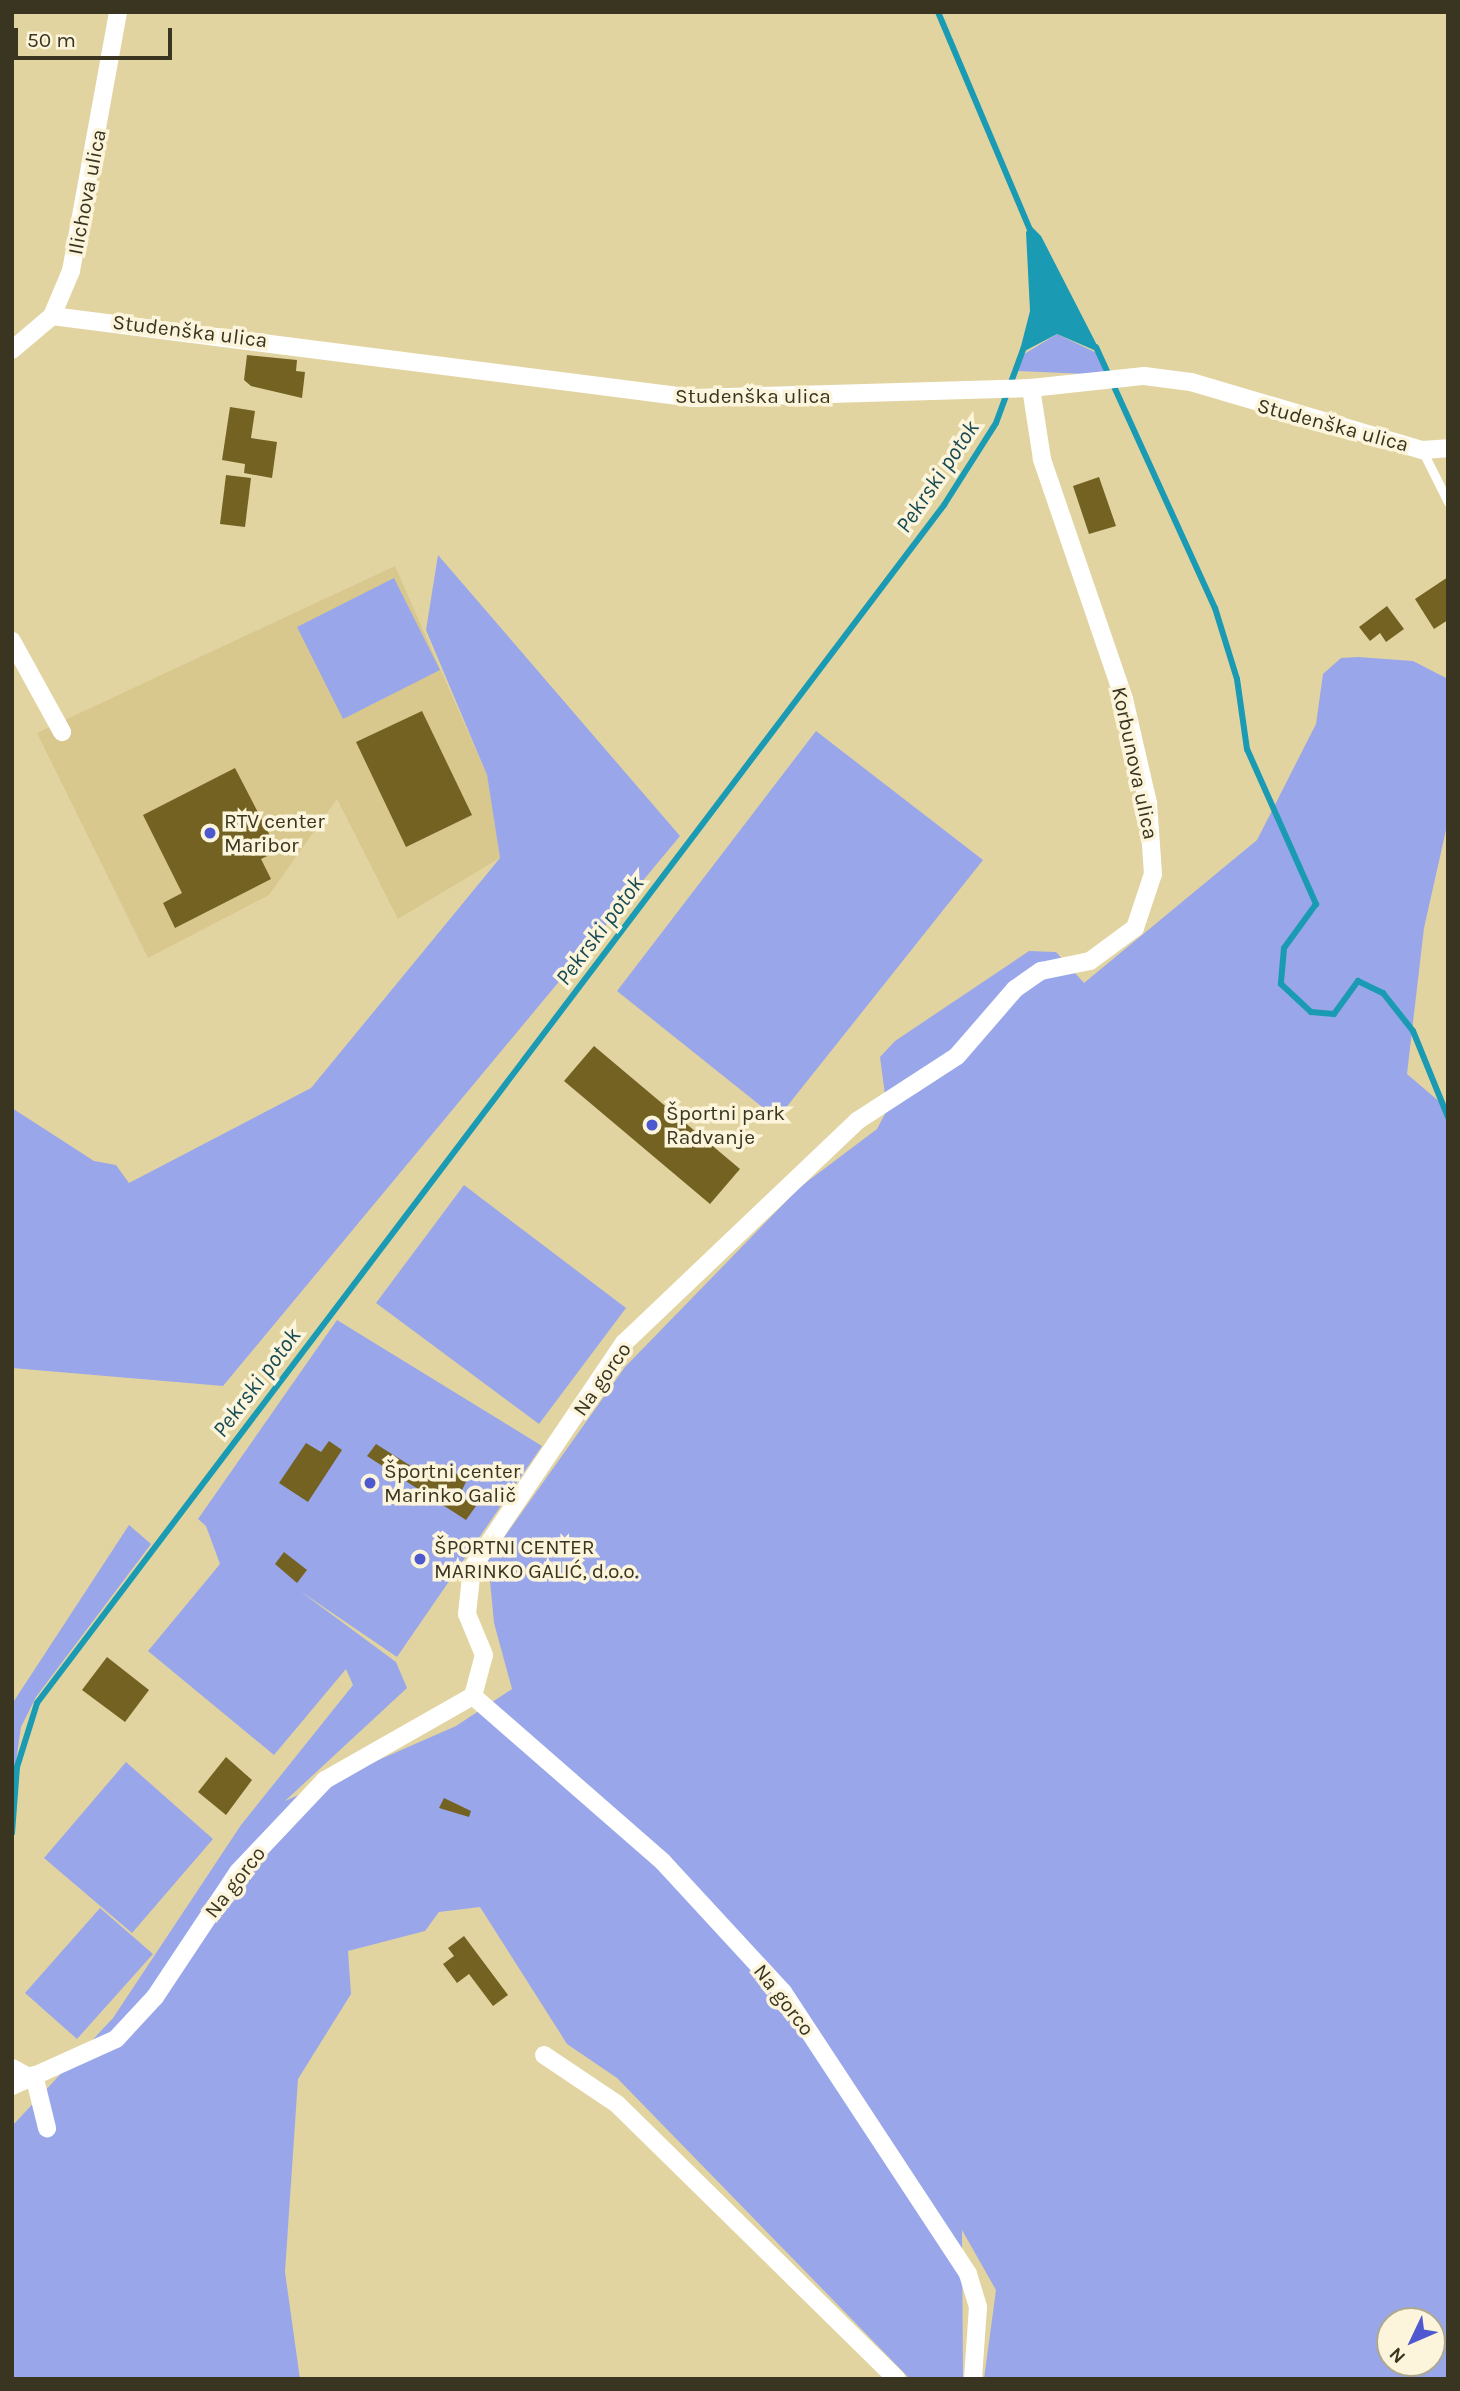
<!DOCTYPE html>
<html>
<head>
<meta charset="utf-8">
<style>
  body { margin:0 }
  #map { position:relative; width:1460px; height:2391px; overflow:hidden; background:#e2d4a1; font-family:Karla,sans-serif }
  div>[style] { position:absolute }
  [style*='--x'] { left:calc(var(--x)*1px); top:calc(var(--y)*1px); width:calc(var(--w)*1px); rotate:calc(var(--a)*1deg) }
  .built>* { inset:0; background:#d8c88e }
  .green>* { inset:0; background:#99a7ea }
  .water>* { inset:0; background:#1a9bb3 }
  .stream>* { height:6px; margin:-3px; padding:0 3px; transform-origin:3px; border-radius:3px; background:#1a9bb3 }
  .building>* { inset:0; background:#736221 }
  .lane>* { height:9px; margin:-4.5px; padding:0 4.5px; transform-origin:4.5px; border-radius:4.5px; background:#fff }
  .street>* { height:18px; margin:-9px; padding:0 9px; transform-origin:9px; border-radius:9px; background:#fff }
  .dots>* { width:19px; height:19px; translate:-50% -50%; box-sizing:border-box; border:4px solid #fcf5dc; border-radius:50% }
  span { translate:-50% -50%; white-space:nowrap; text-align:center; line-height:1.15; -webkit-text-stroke:7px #fcf5dc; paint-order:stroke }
  .street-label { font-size:21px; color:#3a3520 }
  .poi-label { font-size:21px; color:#3a3520 }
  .left { translate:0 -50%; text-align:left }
  .water-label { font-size:23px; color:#184a54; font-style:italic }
  .frame { position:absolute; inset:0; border:14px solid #3a3520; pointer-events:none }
  .north { position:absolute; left:1376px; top:2307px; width:70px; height:70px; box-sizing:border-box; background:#fcf5dc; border:2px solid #aea891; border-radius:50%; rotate:226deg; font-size:19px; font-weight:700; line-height:28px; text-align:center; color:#3a3520 }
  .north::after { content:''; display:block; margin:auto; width:24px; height:32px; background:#4e59cf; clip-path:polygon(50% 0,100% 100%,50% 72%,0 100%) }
  .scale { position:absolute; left:14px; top:28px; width:158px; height:32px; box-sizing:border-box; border:4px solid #3a3520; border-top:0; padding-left:9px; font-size:21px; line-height:24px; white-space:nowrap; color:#3a3520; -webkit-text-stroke:5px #fcf5dc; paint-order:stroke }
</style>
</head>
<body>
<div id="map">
  <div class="built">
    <div style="clip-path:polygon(395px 566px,487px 775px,500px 858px,398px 919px,337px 799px,269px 895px,148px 958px,37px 733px)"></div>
  </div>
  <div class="green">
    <div style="clip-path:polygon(1057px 334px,1099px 354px,1109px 375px,1018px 371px,1021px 356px)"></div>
    <div style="clip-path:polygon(438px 555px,680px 836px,223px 1386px,12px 1368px,12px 1108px,94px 1161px,116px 1165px,129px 1183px,311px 1088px,500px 858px,487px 775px,426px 630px)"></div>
    <div style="clip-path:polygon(394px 578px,440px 670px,343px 719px,297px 627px)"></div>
    <div style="clip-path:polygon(evenodd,1358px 657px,1413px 661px,1448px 679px,1448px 821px,1424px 928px,1407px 1074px,1448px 1109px,1448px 2379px,984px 2379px,996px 2290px,962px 2230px,963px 2379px,910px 2379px,617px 2078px,567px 2044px,480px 1907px,439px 1912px,425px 1931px,348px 1951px,351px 1994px,298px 2079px,285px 2272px,300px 2379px,12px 2379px,12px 2126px,113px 2018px,241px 1825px,353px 1685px,346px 1669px,274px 1755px,148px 1651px,220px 1564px,206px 1526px,198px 1519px,337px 1320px,542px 1446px,397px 1657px,300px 1591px,396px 1662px,407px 1688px,285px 1801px,456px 1726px,512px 1689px,494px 1623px,488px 1560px,625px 1367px,800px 1187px,877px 1129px,887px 1110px,880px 1057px,895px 1041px,1029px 951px,1056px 952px,1084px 983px,1257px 840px,1316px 724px,1323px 674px,1341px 658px,1358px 657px,1390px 2321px,1432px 2321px,1432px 2363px,1390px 2363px,1390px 2321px)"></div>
    <div style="clip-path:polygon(816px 731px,983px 860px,777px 1119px,617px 991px)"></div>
    <div style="clip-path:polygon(464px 1185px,626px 1308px,539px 1424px,376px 1303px)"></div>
    <div style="clip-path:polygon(129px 1525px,151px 1544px,36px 1697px,21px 1727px,12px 1790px,12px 1704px)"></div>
    <div style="clip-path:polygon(126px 1762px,213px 1839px,132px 1933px,44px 1858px)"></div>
    <div style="clip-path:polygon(100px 1908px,153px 1954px,77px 2039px,25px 1993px)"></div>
  </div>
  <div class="water">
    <div style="clip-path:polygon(1031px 226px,1041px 236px,1101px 353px,1057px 334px,1019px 354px,1030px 311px,1026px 232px)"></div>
  </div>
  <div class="stream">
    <div style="--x:938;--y:12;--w:241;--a:67.1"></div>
    <div style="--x:1096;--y:347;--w:287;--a:65.5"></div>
    <div style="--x:1215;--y:608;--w:74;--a:72.8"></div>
    <div style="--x:1237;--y:679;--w:71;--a:81.9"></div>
    <div style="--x:1247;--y:749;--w:170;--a:66"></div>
    <div style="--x:1316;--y:904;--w:54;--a:126"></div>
    <div style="--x:1284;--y:948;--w:36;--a:95"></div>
    <div style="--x:1281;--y:984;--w:41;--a:43"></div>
    <div style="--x:1311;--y:1012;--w:23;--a:5"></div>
    <div style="--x:1334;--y:1014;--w:41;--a:-54"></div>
    <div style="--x:1358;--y:981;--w:28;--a:26"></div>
    <div style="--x:1383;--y:993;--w:48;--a:51.7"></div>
    <div style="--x:1413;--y:1031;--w:93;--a:67.9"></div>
    <div style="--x:12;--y:1833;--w:66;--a:-85.7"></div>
    <div style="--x:17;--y:1767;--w:67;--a:-72.6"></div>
    <div style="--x:37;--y:1703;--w:1503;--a:-52.87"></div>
    <div style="--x:944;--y:505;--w:97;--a:-57.6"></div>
    <div style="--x:996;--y:423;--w:81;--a:-69.8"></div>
  </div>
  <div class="building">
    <div style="clip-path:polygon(247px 355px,297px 360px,296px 371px,305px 372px,302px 398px,251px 386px,244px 380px)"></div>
    <div style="clip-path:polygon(230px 407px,255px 411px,251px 438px,277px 442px,272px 478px,244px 473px,245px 464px,222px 460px)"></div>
    <div style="clip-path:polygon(226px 475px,251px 478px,245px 527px,220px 524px)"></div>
    <div style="clip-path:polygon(1099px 477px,1116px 526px,1089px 534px,1073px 486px)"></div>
    <div style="clip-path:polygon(1448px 577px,1448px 620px,1434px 629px,1415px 599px)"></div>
    <div style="clip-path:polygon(1387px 606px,1404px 629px,1386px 642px,1380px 633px,1370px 641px,1359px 627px)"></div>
    <div style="clip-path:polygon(422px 711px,472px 815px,406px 847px,356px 742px)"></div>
    <div style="clip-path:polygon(235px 768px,278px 851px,261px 859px,271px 879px,175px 928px,163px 903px,182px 893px,143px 815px)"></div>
    <div style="clip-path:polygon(594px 1046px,740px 1169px,710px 1204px,564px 1081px)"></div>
    <div style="clip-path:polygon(329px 1441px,342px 1450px,308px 1502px,279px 1483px,306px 1443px,321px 1452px)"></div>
    <div style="clip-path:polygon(376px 1444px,430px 1478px,440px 1464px,467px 1480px,459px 1496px,476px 1506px,466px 1520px,367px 1456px)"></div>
    <div style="clip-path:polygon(284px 1552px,307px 1570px,297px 1583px,275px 1564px)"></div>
    <div style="clip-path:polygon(107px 1657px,149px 1690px,125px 1722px,82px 1690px)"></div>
    <div style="clip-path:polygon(226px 1757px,252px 1780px,226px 1815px,198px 1792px)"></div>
    <div style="clip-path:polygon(444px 1798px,471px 1811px,469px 1817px,439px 1808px)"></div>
    <div style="clip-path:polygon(464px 1936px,508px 1995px,493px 2006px,469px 1974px,457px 1983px,443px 1964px,454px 1956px,448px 1948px)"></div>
  </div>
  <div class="lane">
    <div style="--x:1422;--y:450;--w:58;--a:63.4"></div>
  </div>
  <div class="street">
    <div style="--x:52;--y:316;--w:647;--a:7.28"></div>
    <div style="--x:694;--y:398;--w:337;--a:-1.7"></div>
    <div style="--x:1031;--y:388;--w:114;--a:-6.1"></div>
    <div style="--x:1144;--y:376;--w:47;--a:7.3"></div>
    <div style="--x:1191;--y:382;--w:241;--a:16.4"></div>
    <div style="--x:1422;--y:450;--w:26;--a:-4"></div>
    <div style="--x:12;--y:350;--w:52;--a:-40.4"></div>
    <div style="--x:52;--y:316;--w:49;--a:-67.1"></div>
    <div style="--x:71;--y:271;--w:263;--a:-79.7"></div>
    <div style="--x:12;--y:641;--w:104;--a:61.2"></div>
    <div style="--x:473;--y:1696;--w:252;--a:41.1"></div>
    <div style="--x:663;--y:1862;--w:177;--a:47.3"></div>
    <div style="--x:783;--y:1992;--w:337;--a:56.7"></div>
    <div style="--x:968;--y:2274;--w:34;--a:73"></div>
    <div style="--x:978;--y:2307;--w:72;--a:94"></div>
    <div style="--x:544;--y:2055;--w:88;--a:33.9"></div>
    <div style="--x:617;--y:2104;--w:392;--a:44.5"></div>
    <div style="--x:12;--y:2068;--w:17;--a:28"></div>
    <div style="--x:34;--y:2075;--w:55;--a:76.2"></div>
    <div style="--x:12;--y:2086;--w:114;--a:-24.3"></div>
    <div style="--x:116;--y:2039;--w:57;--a:-47.1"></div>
    <div style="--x:155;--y:1997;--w:150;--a:-56.4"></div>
    <div style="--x:238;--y:1872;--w:127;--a:-46.6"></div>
    <div style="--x:325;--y:1780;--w:170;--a:-29.6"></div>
    <div style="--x:473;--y:1696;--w:42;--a:-75"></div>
    <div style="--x:484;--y:1655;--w:44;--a:-112.5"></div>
    <div style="--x:467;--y:1614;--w:46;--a:-83.8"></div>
    <div style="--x:472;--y:1568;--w:272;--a:-56"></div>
    <div style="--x:624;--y:1343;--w:322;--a:-43.6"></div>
    <div style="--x:857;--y:1121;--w:119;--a:-33"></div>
    <div style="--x:957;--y:1056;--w:89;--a:-49.1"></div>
    <div style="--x:1015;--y:989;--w:32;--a:-35"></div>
    <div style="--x:1041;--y:971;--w:50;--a:-11.5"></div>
    <div style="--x:1090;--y:961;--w:56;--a:-36.3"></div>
    <div style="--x:1135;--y:928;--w:57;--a:-71.6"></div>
    <div style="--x:1153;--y:874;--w:71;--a:-94"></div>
    <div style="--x:1148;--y:803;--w:107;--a:-103"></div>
    <div style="--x:1124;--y:699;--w:254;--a:-108.9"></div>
    <div style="--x:1042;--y:459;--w:72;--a:-98.8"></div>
  </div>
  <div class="dots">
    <div style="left:210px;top:833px;background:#4e59cf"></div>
    <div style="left:652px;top:1125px;background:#4e59cf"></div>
    <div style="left:370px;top:1483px;background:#4e59cf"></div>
    <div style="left:420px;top:1559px;background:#4e59cf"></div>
  </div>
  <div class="street-label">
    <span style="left:87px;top:192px;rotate:-79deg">Ilichova ulica</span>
    <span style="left:190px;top:331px;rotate:7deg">Studenška ulica</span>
    <span style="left:753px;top:396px">Studenška ulica</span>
    <span style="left:1333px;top:425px;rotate:15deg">Studenška ulica</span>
    <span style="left:1135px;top:763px;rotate:78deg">Korbunova ulica</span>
    <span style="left:602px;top:1379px;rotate:-55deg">Na gorco</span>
    <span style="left:235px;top:1882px;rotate:-52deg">Na gorco</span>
    <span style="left:784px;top:2000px;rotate:52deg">Na gorco</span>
  </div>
  <div class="poi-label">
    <span class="left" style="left:224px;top:833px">RTV center<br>Maribor</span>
    <span class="left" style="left:666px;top:1125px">Športni park<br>Radvanje</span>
    <span class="left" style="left:384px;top:1483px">Športni center<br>Marinko Galič</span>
    <span class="left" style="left:434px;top:1559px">ŠPORTNI CENTER<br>MARINKO GALIĆ, d.o.o.</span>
  </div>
  <div class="water-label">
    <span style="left:938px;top:477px;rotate:-56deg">Pekrski potok</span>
    <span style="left:600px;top:931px;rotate:-53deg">Pekrski potok</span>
    <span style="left:257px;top:1383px;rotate:-53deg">Pekrski potok</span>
  </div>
  <div class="frame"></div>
  <div class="north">N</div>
  <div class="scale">50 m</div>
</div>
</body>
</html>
